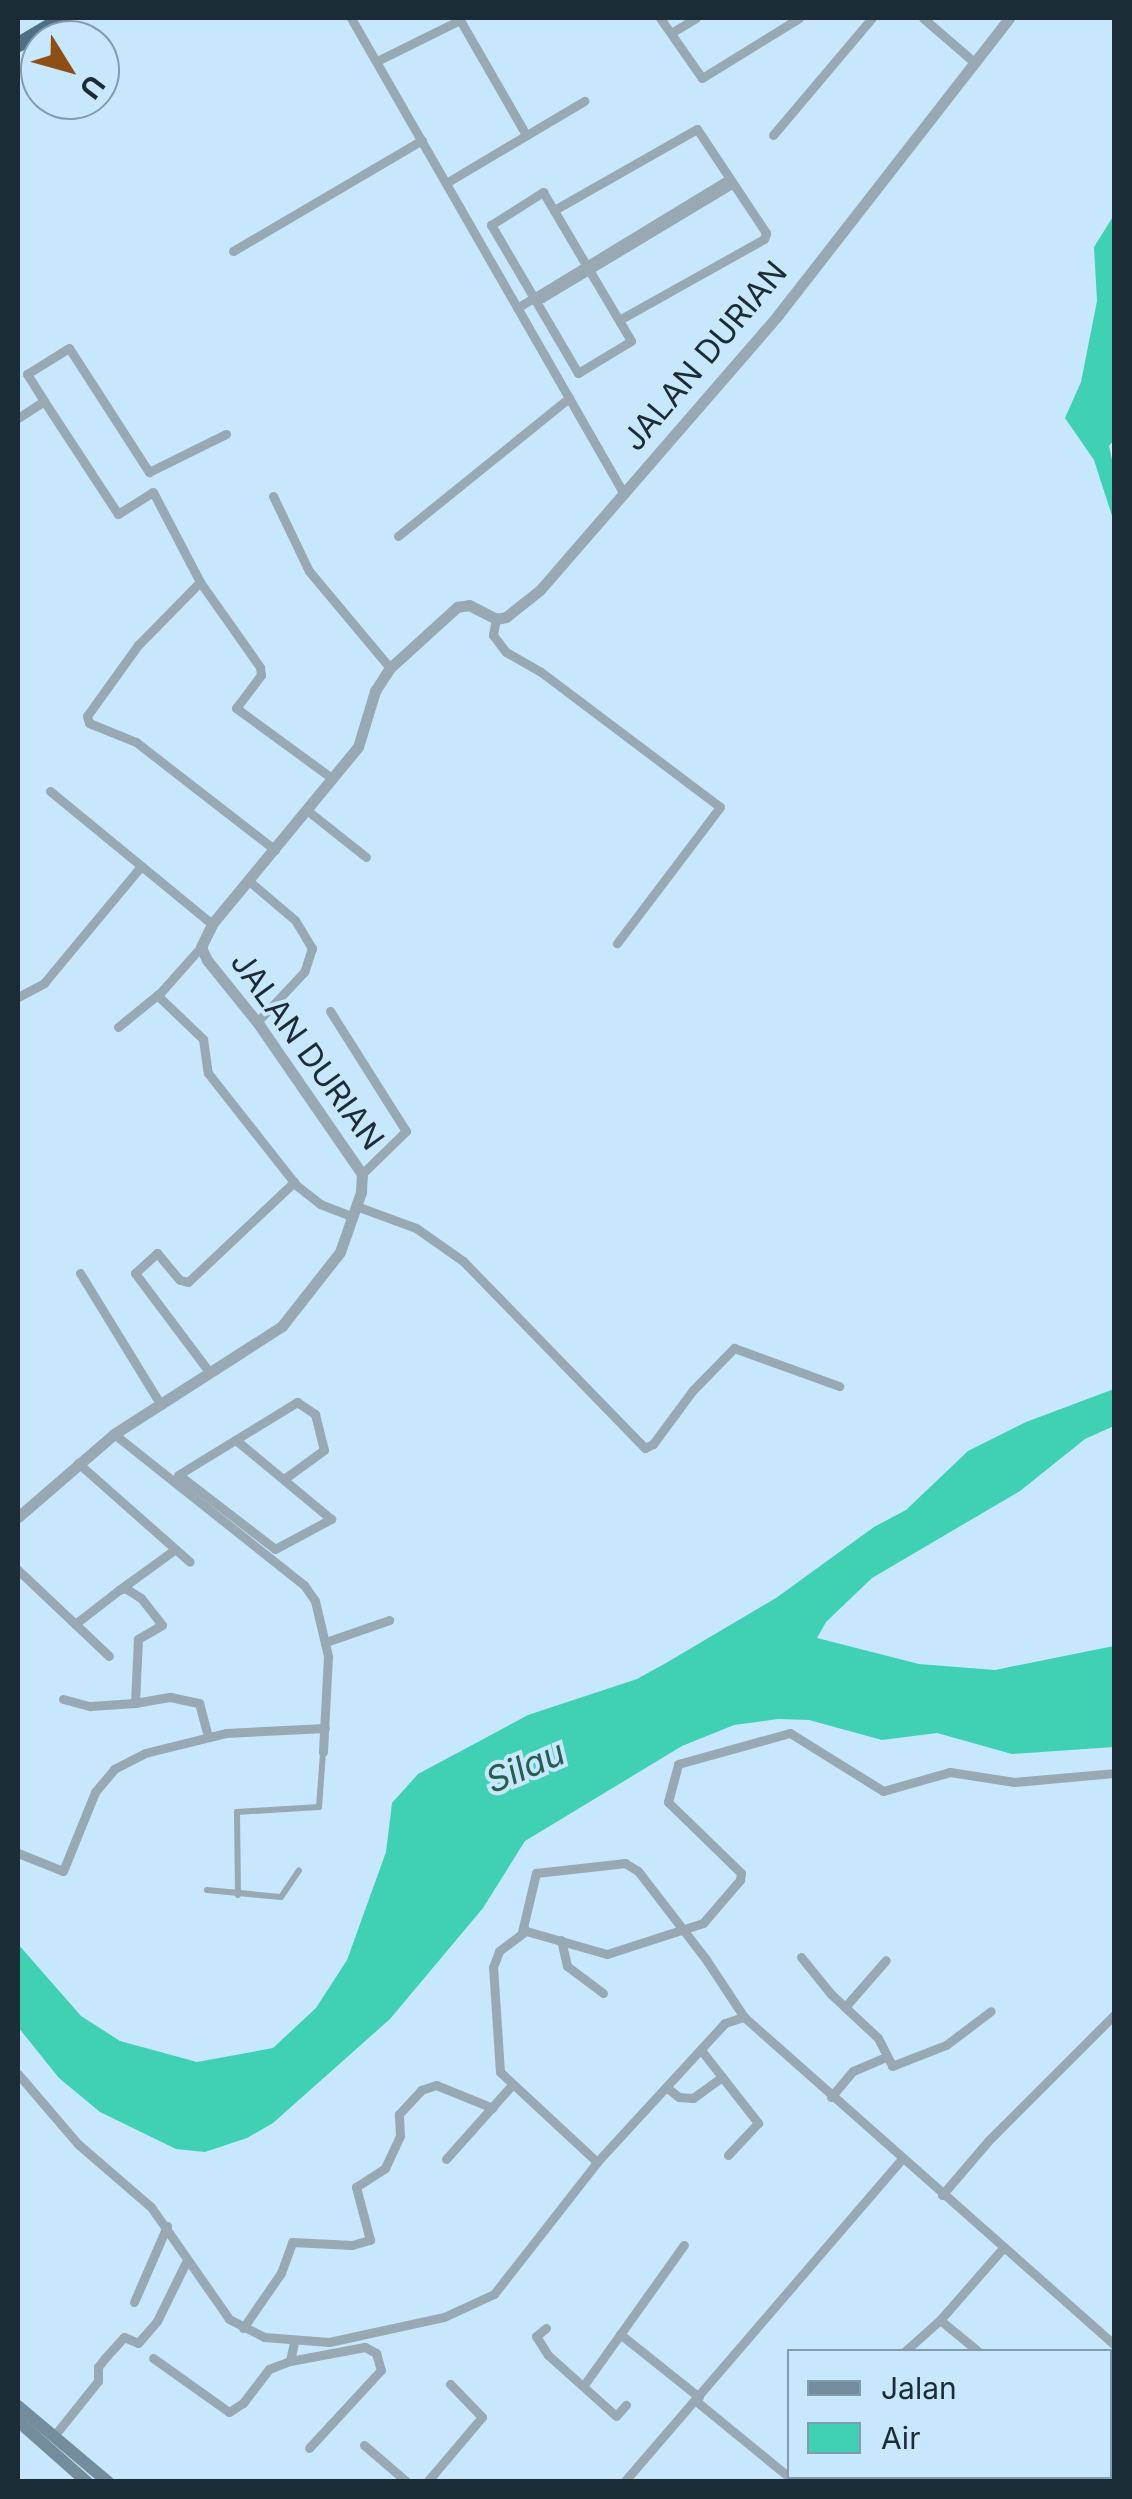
<!DOCTYPE html>
<html>
<head>
<meta charset="utf-8">
<style>
  body { margin:0 }
  #map { position:relative; width:1132px; height:2499px; overflow:hidden; background:#c6e7fc; font-family:Inter,sans-serif }
  div>[style] { position:absolute }
  [style*='--x'] { left:calc(var(--x)*1px); top:calc(var(--y)*1px); width:calc(var(--w)*1px); rotate:calc(var(--a)*1deg) }
  .water>* { inset:0; background:#40d1b5 }
  .pedestrian>* { height:6px; margin:-3px; padding:0 3px; transform-origin:3px; border-radius:3px; background:#98a9b4 }
  .minor>* { height:9px; margin:-4.5px; padding:0 4.5px; transform-origin:4.5px; border-radius:4.5px; background:#98a9b4 }
  .tertiary>* { height:11px; margin:-5.5px; padding:0 5.5px; transform-origin:5.5px; border-radius:5.5px; background:#98a9b4 }
  .secondary>* { height:12px; margin:-6px; padding:0 6px; transform-origin:6px; border-radius:6px; background:#738d9d }
  .trunk>* { height:15px; margin:-7.5px; padding:0 7.5px; transform-origin:7.5px; border-radius:7.5px; background:#4e7086 }
  span { translate:-50% -50%; white-space:nowrap; text-align:center; line-height:1.15; -webkit-text-stroke:8px #c6e7fc; paint-order:stroke }
  .street-label { font-size:32px; color:#1c2c36 }
  .water-label { font-size:35px; color:#265f52; font-style:italic }
  .frame { position:absolute; inset:0; border:20px solid #1c2c36; pointer-events:none }
  .legend { position:absolute; left:787px; top:2349px; width:325px; height:130px; box-sizing:border-box; background:#c6e7fc; border:2px solid #829cad; margin:0; padding:12px 18px; list-style:none; font-size:30px; color:#1c2c36 }
  .legend li { display:flex; align-items:center; gap:20px; height:50px }
  .legend b { width:50px; border:2px solid #829cad }
  .north { position:absolute; left:20px; top:20px; width:100px; height:100px; box-sizing:border-box; background:#c6e7fc; border:2px solid #829cad; border-radius:50%; rotate:127deg; font-size:28px; font-weight:700; line-height:40px; text-align:center; color:#1c2c36 }
  .north::after { content:''; display:block; margin:auto; width:35px; height:45px; background:#8e4f17; clip-path:polygon(50% 0,100% 100%,50% 72%,0 100%) }
</style>
</head>
<body>
<div id="map">
  <div class="water">
    <div style="clip-path:polygon(1114px 215px,1114px 440px,1109px 446px,1114px 469px,1114px 522px,1094px 460px,1065px 418px,1081px 382px,1097px 301px,1094px 247px)"></div>
    <div style="clip-path:polygon(1114px 1389px,1114px 1426px,1085px 1439px,1020px 1491px,872px 1578px,826px 1622px,817px 1638px,919px 1664px,995px 1670px,1114px 1646px,1114px 1747px,1012px 1754px,937px 1733px,882px 1740px,809px 1720px,778px 1719px,734px 1725px,682px 1746px,525px 1841px,483px 1908px,390px 2019px,273px 2123px,247px 2138px,205px 2152px,176px 2149px,100px 2112px,59px 2078px,18px 2027px,18px 1944px,81px 2016px,120px 2041px,197px 2062px,273px 2048px,316px 2008px,347px 1960px,386px 1852px,392px 1803px,418px 1774px,528px 1715px,637px 1679px,666px 1663px,776px 1598px,874px 1527px,906px 1510px,968px 1451px,1026px 1422px)"></div>
  </div>
  <div class="pedestrian">
    <div style="--x:207;--y:1890;--w:74;--a:5.4"></div>
    <div style="--x:281;--y:1897;--w:32;--a:-56"></div>
    <div style="--x:238;--y:1895;--w:83;--a:-90.7"></div>
    <div style="--x:237;--y:1812;--w:82;--a:-3.5"></div>
    <div style="--x:319;--y:1807;--w:55;--a:-85.8"></div>
  </div>
  <div class="minor">
    <div style="--x:351;--y:18;--w:549;--a:60.16"></div>
    <div style="--x:660;--y:18;--w:73;--a:55"></div>
    <div style="--x:702;--y:78;--w:114;--a:-31.7"></div>
    <div style="--x:923;--y:18;--w:67;--a:40.8"></div>
    <div style="--x:671;--y:33;--w:29;--a:-31"></div>
    <div style="--x:377;--y:61;--w:93;--a:-26.3"></div>
    <div style="--x:460;--y:20;--w:133;--a:60.1"></div>
    <div style="--x:773;--y:135;--w:153;--a:-49.8"></div>
    <div style="--x:446;--y:183;--w:161;--a:-30.7"></div>
    <div style="--x:543;--y:192;--w:173;--a:59.4"></div>
    <div style="--x:631;--y:341;--w:62;--a:148.9"></div>
    <div style="--x:578;--y:373;--w:172;--a:-120.4"></div>
    <div style="--x:491;--y:225;--w:62;--a:-32.4"></div>
    <div style="--x:556;--y:209;--w:162;--a:-29.6"></div>
    <div style="--x:697;--y:129;--w:125;--a:56.4"></div>
    <div style="--x:766;--y:233;--w:6;--a:108"></div>
    <div style="--x:764;--y:239;--w:166;--a:150.8"></div>
    <div style="--x:233;--y:251;--w:219;--a:-30.4"></div>
    <div style="--x:534;--y:298;--w:8;--a:0"></div>
    <div style="--x:542;--y:298;--w:222;--a:-31"></div>
    <div style="--x:517;--y:308;--w:248;--a:-31.3"></div>
    <div style="--x:44;--y:401;--w:32;--a:-122"></div>
    <div style="--x:27;--y:374;--w:49;--a:-31.8"></div>
    <div style="--x:69;--y:348;--w:148;--a:57.2"></div>
    <div style="--x:149;--y:472;--w:86;--a:-26.3"></div>
    <div style="--x:18;--y:418;--w:31;--a:-33"></div>
    <div style="--x:44;--y:401;--w:135;--a:56.8"></div>
    <div style="--x:118;--y:514;--w:41;--a:-32.2"></div>
    <div style="--x:153;--y:492;--w:102;--a:62.4"></div>
    <div style="--x:200;--y:582;--w:104;--a:54.8"></div>
    <div style="--x:260;--y:667;--w:8;--a:83"></div>
    <div style="--x:261;--y:675;--w:41;--a:127.1"></div>
    <div style="--x:236;--y:708;--w:120;--a:36.2"></div>
    <div style="--x:273;--y:496;--w:83;--a:64.4"></div>
    <div style="--x:309;--y:571;--w:126;--a:50.1"></div>
    <div style="--x:398;--y:536;--w:220;--a:-38.9"></div>
    <div style="--x:200;--y:582;--w:88;--a:134.5"></div>
    <div style="--x:138;--y:645;--w:87;--a:125.7"></div>
    <div style="--x:87;--y:716;--w:7;--a:74"></div>
    <div style="--x:89;--y:723;--w:51;--a:22"></div>
    <div style="--x:136;--y:742;--w:176;--a:37.8"></div>
    <div style="--x:496;--y:619;--w:16;--a:101"></div>
    <div style="--x:493;--y:635;--w:21;--a:53"></div>
    <div style="--x:506;--y:652;--w:40;--a:29.7"></div>
    <div style="--x:541;--y:672;--w:224;--a:37"></div>
    <div style="--x:720;--y:807;--w:171;--a:127.1"></div>
    <div style="--x:50;--y:791;--w:210;--a:39.4"></div>
    <div style="--x:308;--y:811;--w:74;--a:38.4"></div>
    <div style="--x:249;--y:881;--w:60;--a:40.3"></div>
    <div style="--x:295;--y:920;--w:33;--a:59"></div>
    <div style="--x:312;--y:948;--w:25;--a:108"></div>
    <div style="--x:304;--y:972;--w:69;--a:133.2"></div>
    <div style="--x:157;--y:995;--w:64;--a:43.7"></div>
    <div style="--x:203;--y:1039;--w:34;--a:82"></div>
    <div style="--x:208;--y:1073;--w:142;--a:51.8"></div>
    <div style="--x:296;--y:1185;--w:31;--a:38"></div>
    <div style="--x:320;--y:1204;--w:34;--a:21"></div>
    <div style="--x:18;--y:997;--w:30;--a:-28"></div>
    <div style="--x:44;--y:983;--w:152;--a:-50.3"></div>
    <div style="--x:330;--y:1011;--w:142;--a:57.7"></div>
    <div style="--x:406;--y:1131;--w:62;--a:135.7"></div>
    <div style="--x:118;--y:1027;--w:55;--a:-39.1"></div>
    <div style="--x:161;--y:992;--w:60;--a:-48.4"></div>
    <div style="--x:356;--y:1206;--w:64;--a:20.1"></div>
    <div style="--x:416;--y:1228;--w:57;--a:35.1"></div>
    <div style="--x:463;--y:1261;--w:261;--a:45.8"></div>
    <div style="--x:645;--y:1448;--w:9;--a:-27"></div>
    <div style="--x:653;--y:1444;--w:67;--a:-53.5"></div>
    <div style="--x:693;--y:1390;--w:59;--a:-45.7"></div>
    <div style="--x:734;--y:1348;--w:112;--a:19.9"></div>
    <div style="--x:80;--y:1273;--w:155;--a:58.5"></div>
    <div style="--x:210;--y:1373;--w:125;--a:-126.9"></div>
    <div style="--x:135;--y:1273;--w:30;--a:-42"></div>
    <div style="--x:157;--y:1253;--w:35;--a:50"></div>
    <div style="--x:180;--y:1280;--w:8;--a:14"></div>
    <div style="--x:188;--y:1282;--w:146;--a:-43.3"></div>
    <div style="--x:114;--y:1434;--w:243;--a:38.5"></div>
    <div style="--x:304;--y:1585;--w:19;--a:55"></div>
    <div style="--x:315;--y:1601;--w:57;--a:76.7"></div>
    <div style="--x:328;--y:1656;--w:96;--a:93"></div>
    <div style="--x:78;--y:1463;--w:149;--a:41.5"></div>
    <div style="--x:178;--y:1475;--w:140;--a:-31.5"></div>
    <div style="--x:297;--y:1402;--w:22;--a:34"></div>
    <div style="--x:315;--y:1414;--w:37;--a:76"></div>
    <div style="--x:324;--y:1450;--w:49;--a:144.1"></div>
    <div style="--x:179;--y:1475;--w:121;--a:37.6"></div>
    <div style="--x:275;--y:1549;--w:64;--a:-28.2"></div>
    <div style="--x:331;--y:1519;--w:124;--a:-140.3"></div>
    <div style="--x:18;--y:1570;--w:125;--a:43.4"></div>
    <div style="--x:119;--y:1590;--w:68;--a:-36"></div>
    <div style="--x:75;--y:1624;--w:56;--a:-37.7"></div>
    <div style="--x:119;--y:1590;--w:6;--a:-18"></div>
    <div style="--x:125;--y:1588;--w:19;--a:32"></div>
    <div style="--x:141;--y:1598;--w:34;--a:52"></div>
    <div style="--x:162;--y:1625;--w:28;--a:150"></div>
    <div style="--x:138;--y:1639;--w:64;--a:92.7"></div>
    <div style="--x:135;--y:1703;--w:36;--a:-10"></div>
    <div style="--x:170;--y:1697;--w:30;--a:12"></div>
    <div style="--x:199;--y:1703;--w:35;--a:75"></div>
    <div style="--x:326;--y:1642;--w:67;--a:-19.2"></div>
    <div style="--x:63;--y:1699;--w:28;--a:15"></div>
    <div style="--x:90;--y:1706;--w:45;--a:-3.8"></div>
    <div style="--x:18;--y:1853;--w:48;--a:21.8"></div>
    <div style="--x:63;--y:1871;--w:85;--a:-67.9"></div>
    <div style="--x:95;--y:1792;--w:30;--a:-50"></div>
    <div style="--x:114;--y:1769;--w:35;--a:-27"></div>
    <div style="--x:145;--y:1753;--w:83;--a:-13.9"></div>
    <div style="--x:226;--y:1733;--w:99;--a:-2.9"></div>
    <div style="--x:522;--y:1932;--w:61;--a:-76.7"></div>
    <div style="--x:536;--y:1873;--w:90;--a:-6.4"></div>
    <div style="--x:625;--y:1863;--w:15;--a:32"></div>
    <div style="--x:638;--y:1871;--w:110;--a:52.4"></div>
    <div style="--x:705;--y:1958;--w:71;--a:56.5"></div>
    <div style="--x:561;--y:1940;--w:27;--a:77"></div>
    <div style="--x:567;--y:1966;--w:45;--a:36.9"></div>
    <div style="--x:801;--y:1957;--w:48;--a:51"></div>
    <div style="--x:831;--y:1994;--w:64;--a:43.1"></div>
    <div style="--x:878;--y:2038;--w:31;--a:63"></div>
    <div style="--x:892;--y:2066;--w:58;--a:-21.3"></div>
    <div style="--x:946;--y:2045;--w:56;--a:-37.1"></div>
    <div style="--x:845;--y:2007;--w:62;--a:-48.9"></div>
    <div style="--x:701;--y:2050;--w:93;--a:52"></div>
    <div style="--x:758;--y:2123;--w:44;--a:133.2"></div>
    <div style="--x:18;--y:2074;--w:92;--a:49.4"></div>
    <div style="--x:78;--y:2144;--w:96;--a:40.8"></div>
    <div style="--x:151;--y:2207;--w:136;--a:55.1"></div>
    <div style="--x:229;--y:2319;--w:39;--a:27"></div>
    <div style="--x:264;--y:2337;--w:65;--a:4.4"></div>
    <div style="--x:329;--y:2342;--w:118;--a:-12.3"></div>
    <div style="--x:444;--y:2317;--w:55;--a:-24.7"></div>
    <div style="--x:494;--y:2294;--w:167;--a:-52"></div>
    <div style="--x:597;--y:2162;--w:189;--a:-47.4"></div>
    <div style="--x:725;--y:2023;--w:20;--a:-18"></div>
    <div style="--x:744;--y:2017;--w:494;--a:41.5"></div>
    <div style="--x:666;--y:2087;--w:16;--a:38"></div>
    <div style="--x:679;--y:2097;--w:14;--a:4"></div>
    <div style="--x:693;--y:2098;--w:36;--a:-36"></div>
    <div style="--x:831;--y:2097;--w:34;--a:-50"></div>
    <div style="--x:853;--y:2071;--w:36;--a:-23"></div>
    <div style="--x:446;--y:2159;--w:99;--a:-48.3"></div>
    <div style="--x:597;--y:2162;--w:132;--a:-137.1"></div>
    <div style="--x:500;--y:2072;--w:105;--a:-93.8"></div>
    <div style="--x:493;--y:1967;--w:17;--a:-69"></div>
    <div style="--x:499;--y:1951;--w:34;--a:-37"></div>
    <div style="--x:526;--y:1931;--w:84;--a:15.9"></div>
    <div style="--x:607;--y:1954;--w:101;--a:-17.9"></div>
    <div style="--x:703;--y:1923;--w:57;--a:-49.3"></div>
    <div style="--x:740;--y:1880;--w:7;--a:-82"></div>
    <div style="--x:741;--y:1873;--w:102;--a:-135.8"></div>
    <div style="--x:668;--y:1802;--w:39;--a:-75"></div>
    <div style="--x:678;--y:1764;--w:116;--a:-15.5"></div>
    <div style="--x:790;--y:1733;--w:110;--a:31.9"></div>
    <div style="--x:883;--y:1791;--w:70;--a:-15.8"></div>
    <div style="--x:950;--y:1772;--w:65;--a:8.9"></div>
    <div style="--x:1014;--y:1782;--w:100;--a:-5.1"></div>
    <div style="--x:942;--y:2195;--w:72;--a:-49.5"></div>
    <div style="--x:989;--y:2140;--w:177;--a:-45"></div>
    <div style="--x:134;--y:2302;--w:83;--a:-66.5"></div>
    <div style="--x:940;--y:2320;--w:50;--a:39.4"></div>
    <div style="--x:243;--y:2328;--w:67;--a:-55.4"></div>
    <div style="--x:281;--y:2273;--w:33;--a:-70"></div>
    <div style="--x:292;--y:2242;--w:60;--a:2.9"></div>
    <div style="--x:352;--y:2245;--w:19;--a:-16"></div>
    <div style="--x:370;--y:2240;--w:55;--a:-104.8"></div>
    <div style="--x:356;--y:2187;--w:35;--a:-33"></div>
    <div style="--x:385;--y:2168;--w:35;--a:-65"></div>
    <div style="--x:400;--y:2136;--w:22;--a:-93"></div>
    <div style="--x:399;--y:2114;--w:33;--a:-47"></div>
    <div style="--x:421;--y:2090;--w:16;--a:-18"></div>
    <div style="--x:436;--y:2085;--w:61;--a:22"></div>
    <div style="--x:546;--y:2328;--w:13;--a:141"></div>
    <div style="--x:536;--y:2336;--w:22;--a:58"></div>
    <div style="--x:548;--y:2355;--w:91;--a:41.9"></div>
    <div style="--x:616;--y:2416;--w:15;--a:-48"></div>
    <div style="--x:620;--y:2334;--w:101;--a:38.6"></div>
    <div style="--x:294;--y:2343;--w:18;--a:103"></div>
    <div style="--x:290;--y:2361;--w:76;--a:-10.6"></div>
    <div style="--x:365;--y:2347;--w:13;--a:29"></div>
    <div style="--x:376;--y:2353;--w:18;--a:74"></div>
    <div style="--x:381;--y:2370;--w:106;--a:132.7"></div>
    <div style="--x:904;--y:2352;--w:48;--a:-41.6"></div>
    <div style="--x:940;--y:2320;--w:96;--a:-48.8"></div>
    <div style="--x:153;--y:2358;--w:93;--a:35.4"></div>
    <div style="--x:229;--y:2412;--w:17;--a:-33"></div>
    <div style="--x:243;--y:2403;--w:43;--a:-52.6"></div>
    <div style="--x:269;--y:2369;--w:22;--a:-21"></div>
    <div style="--x:584;--y:2385;--w:172;--a:-54.5"></div>
    <div style="--x:696;--y:2401;--w:128;--a:39.3"></div>
    <div style="--x:54;--y:2436;--w:70;--a:-51.3"></div>
    <div style="--x:98;--y:2381;--w:14;--a:-90"></div>
    <div style="--x:98;--y:2367;--w:11;--a:-52"></div>
    <div style="--x:105;--y:2358;--w:28;--a:-48"></div>
    <div style="--x:124;--y:2337;--w:15;--a:23"></div>
    <div style="--x:138;--y:2343;--w:29;--a:-49"></div>
    <div style="--x:157;--y:2321;--w:68;--a:-63.8"></div>
    <div style="--x:364;--y:2445;--w:57;--a:40.7"></div>
    <div style="--x:427;--y:2482;--w:85;--a:-49.8"></div>
    <div style="--x:482;--y:2417;--w:46;--a:-134.1"></div>
    <div style="--x:624;--y:2482;--w:426;--a:-49.3"></div>
  </div>
  <div class="tertiary">
    <div style="--x:18;--y:1517;--w:127;--a:-40.8"></div>
    <div style="--x:114;--y:1434;--w:200;--a:-32.7"></div>
    <div style="--x:282;--y:1326;--w:94;--a:-51.9"></div>
    <div style="--x:340;--y:1252;--w:64;--a:-70.7"></div>
    <div style="--x:361;--y:1192;--w:18;--a:-87"></div>
    <div style="--x:362;--y:1174;--w:185;--a:-124.6"></div>
    <div style="--x:257;--y:1022;--w:80;--a:-128.9"></div>
    <div style="--x:207;--y:960;--w:14;--a:-115"></div>
    <div style="--x:201;--y:947;--w:25;--a:-64"></div>
    <div style="--x:212;--y:924;--w:229;--a:-50.5"></div>
    <div style="--x:358;--y:747;--w:59;--a:-73.1"></div>
    <div style="--x:375;--y:691;--w:27;--a:-57"></div>
    <div style="--x:390;--y:668;--w:91;--a:-42.3"></div>
    <div style="--x:457;--y:607;--w:12;--a:-9"></div>
    <div style="--x:469;--y:605;--w:30;--a:27"></div>
    <div style="--x:496;--y:619;--w:10;--a:-11"></div>
    <div style="--x:506;--y:617;--w:43;--a:-38.5"></div>
    <div style="--x:540;--y:590;--w:364;--a:-49.1"></div>
    <div style="--x:778;--y:315;--w:376;--a:-52.1"></div>
  </div>
  <div class="secondary">
    <div style="--x:18;--y:2406;--w:118;--a:40.2"></div>
    <div style="--x:18;--y:2421;--w:92;--a:41.5"></div>
  </div>
  <div class="trunk">
    <div style="--x:18;--y:44;--w:51;--a:-30.6"></div>
  </div>
  <div class="street-label">
    <span style="left:705px;top:356px;rotate:-50deg">JALAN DURIAN</span>
    <span style="left:307px;top:1051px;rotate:54deg">JALAN DURIAN</span>
  </div>
  <div class="water-label">
    <span style="left:525px;top:1766px;rotate:-23deg">Silau</span>
  </div>
  <div class="frame"></div>
  <ul class="legend">
  <li><b style="height:12px;background:#738d9d"></b>Jalan</li>
  <li><b style="height:28px;background:#40d1b5"></b>Air</li>
  </ul>
  <div class="north">U</div>
</div>
</body>
</html>
